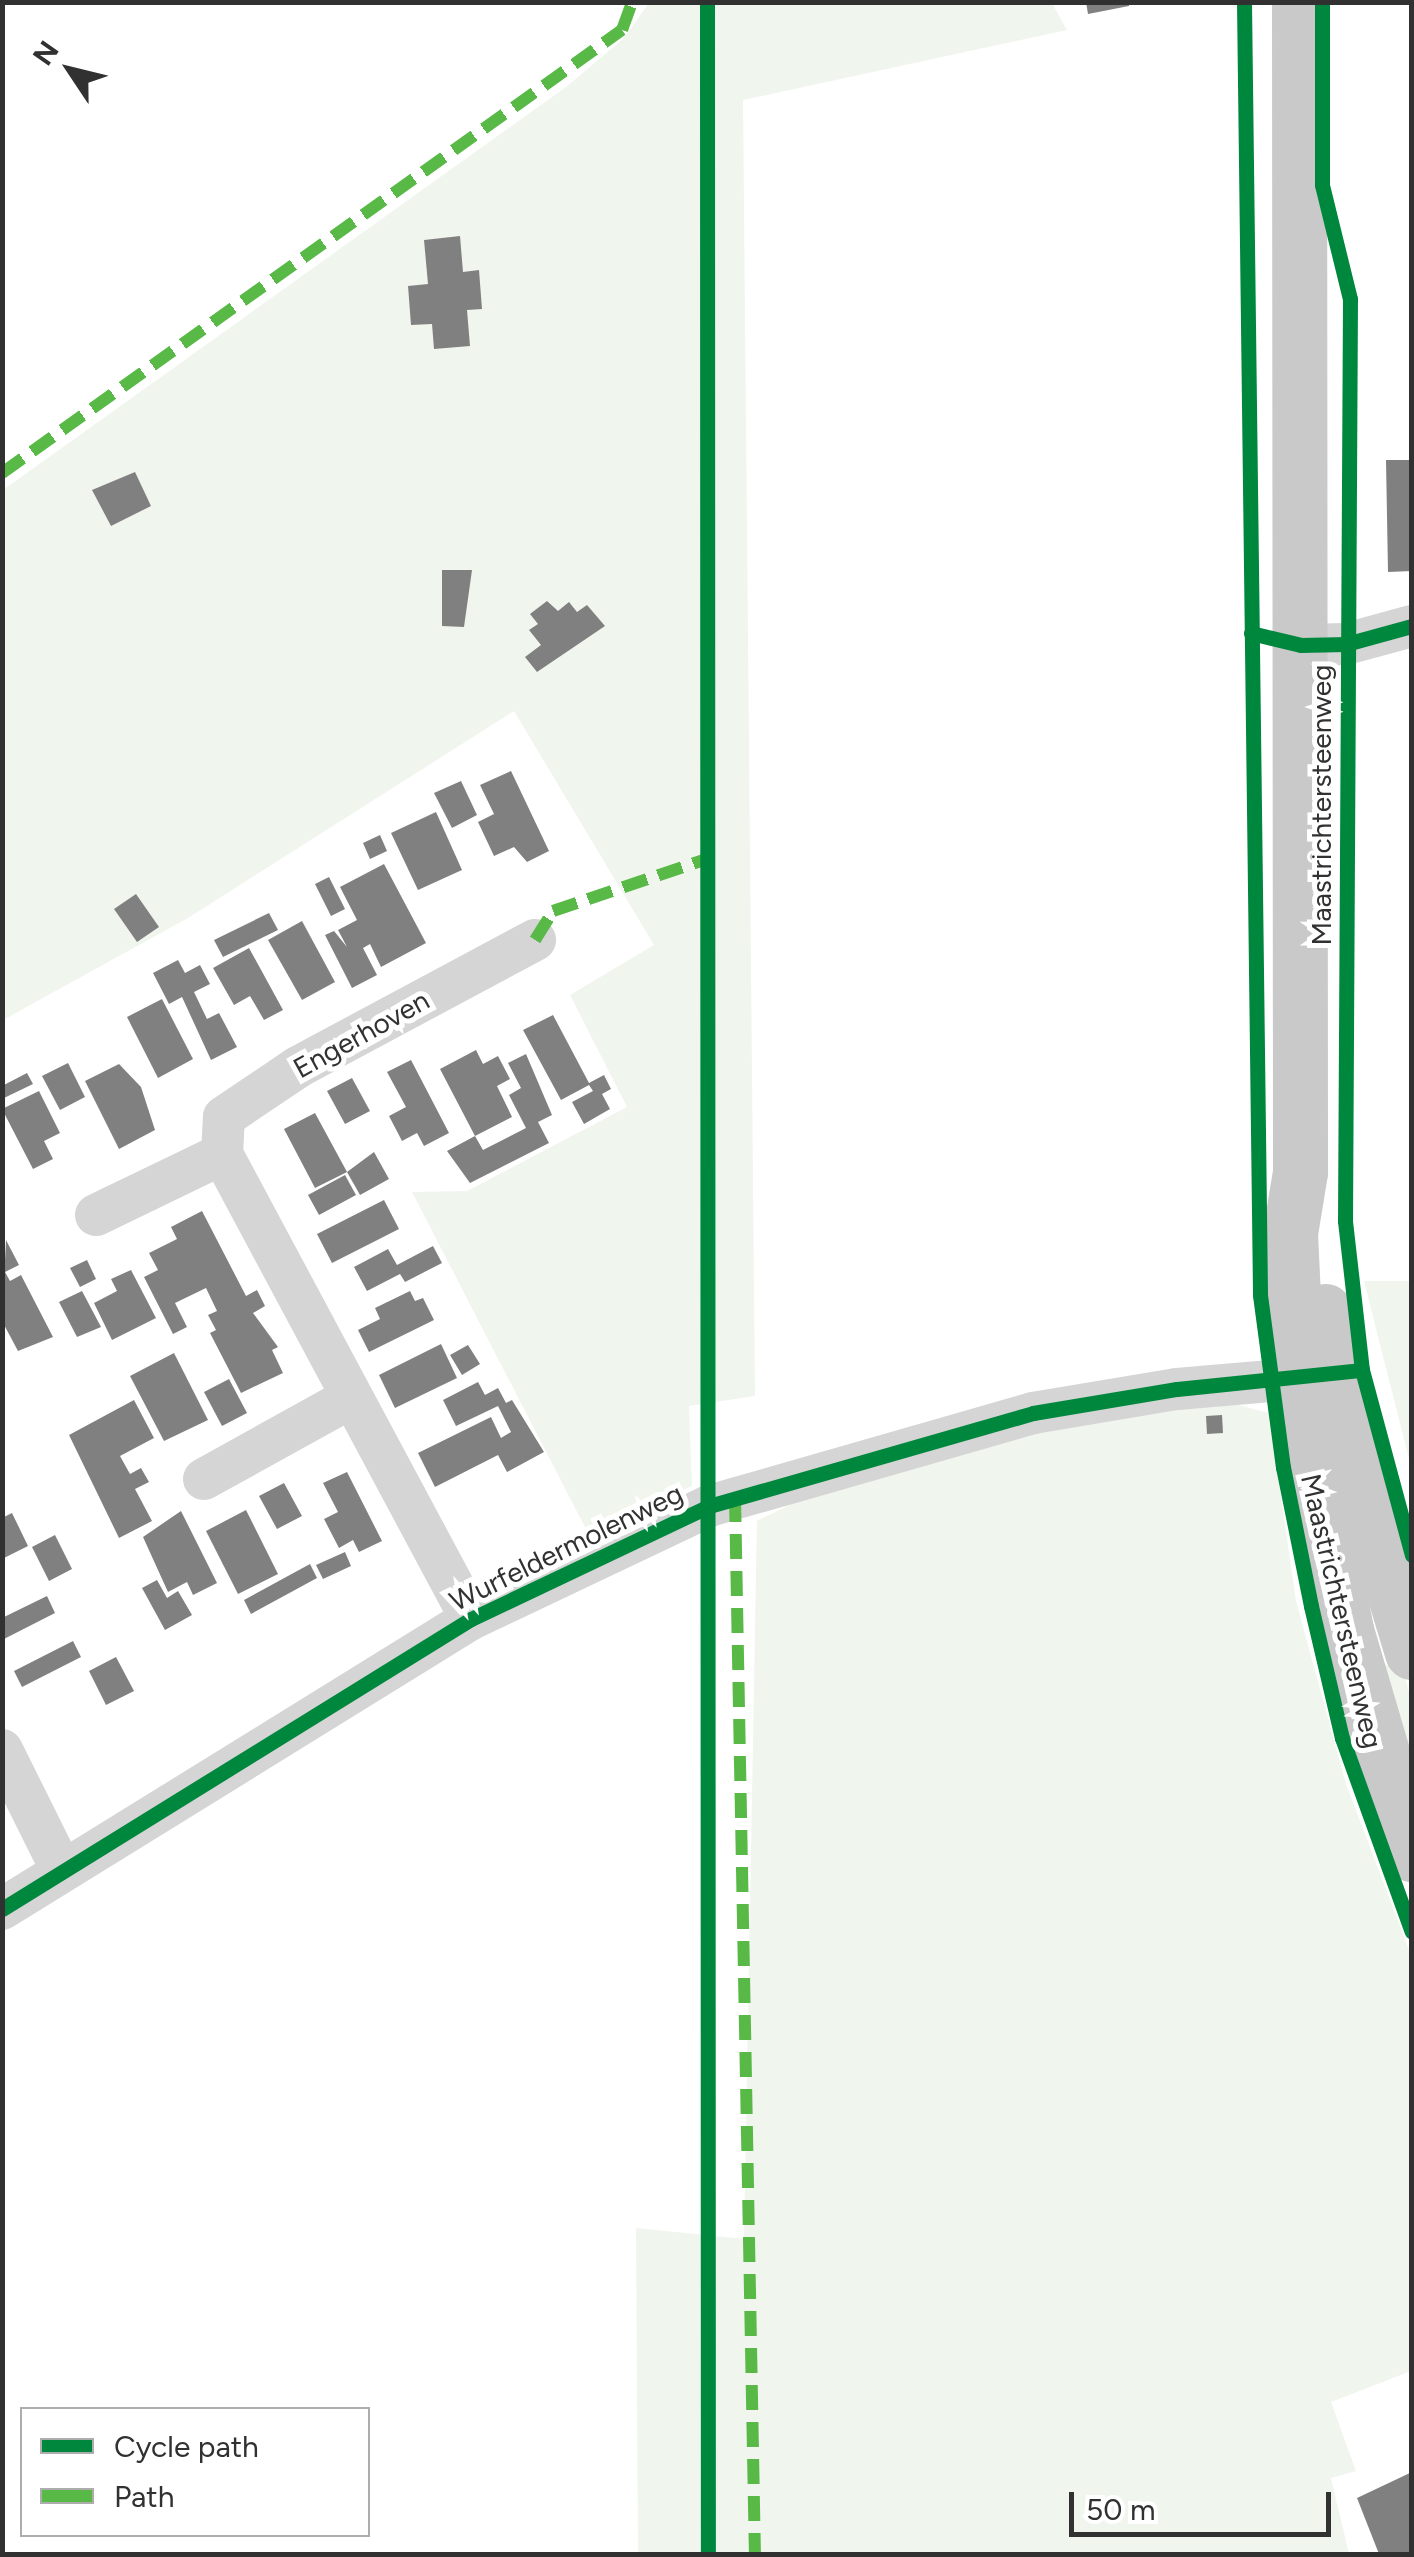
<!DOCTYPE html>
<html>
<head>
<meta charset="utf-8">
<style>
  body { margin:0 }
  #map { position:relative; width:1414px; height:2557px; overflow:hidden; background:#fff; font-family:Figtree,sans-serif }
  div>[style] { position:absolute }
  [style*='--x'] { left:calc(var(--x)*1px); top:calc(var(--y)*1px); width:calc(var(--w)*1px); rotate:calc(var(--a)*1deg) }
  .green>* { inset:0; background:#f0f5ee }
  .building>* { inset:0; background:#808080 }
  .minor>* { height:42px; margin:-21px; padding:0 21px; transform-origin:21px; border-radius:21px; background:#d5d5d5 }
  .major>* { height:55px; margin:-27.5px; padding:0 27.5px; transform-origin:27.5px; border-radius:27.5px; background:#c9c9c9 }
  .quiet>* { height:12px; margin-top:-6px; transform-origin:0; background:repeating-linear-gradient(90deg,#58b947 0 25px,transparent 0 37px) }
  .cycleway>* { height:15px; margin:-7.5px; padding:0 7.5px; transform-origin:7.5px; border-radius:7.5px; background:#00873e }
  span { translate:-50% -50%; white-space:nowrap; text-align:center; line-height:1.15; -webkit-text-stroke:10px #fff; paint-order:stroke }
  .street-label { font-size:28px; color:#313131 }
  .frame { position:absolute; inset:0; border:5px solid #313131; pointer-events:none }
  .legend { position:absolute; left:20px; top:2407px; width:350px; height:130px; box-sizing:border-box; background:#fff; border:2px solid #adadad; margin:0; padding:12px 18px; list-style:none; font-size:30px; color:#313131 }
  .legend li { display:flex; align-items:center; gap:20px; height:50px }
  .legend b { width:50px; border:2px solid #adadad }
  .north { position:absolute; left:20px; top:20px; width:100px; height:100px; -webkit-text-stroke:8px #fff; paint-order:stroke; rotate:305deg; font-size:28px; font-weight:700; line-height:40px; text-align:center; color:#313131 }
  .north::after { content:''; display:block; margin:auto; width:35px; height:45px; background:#313131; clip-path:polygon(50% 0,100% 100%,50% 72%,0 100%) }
  .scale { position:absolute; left:1069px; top:2492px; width:262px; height:45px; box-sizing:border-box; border:5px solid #313131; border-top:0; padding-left:12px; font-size:30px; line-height:35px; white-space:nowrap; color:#313131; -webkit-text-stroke:8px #fff; paint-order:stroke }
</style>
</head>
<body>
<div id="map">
  <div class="green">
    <div style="clip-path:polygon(649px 3px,1052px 3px,1067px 30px,743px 100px,755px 1396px,689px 1406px,692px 1486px,588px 1533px,412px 1192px,467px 1191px,627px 1107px,570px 995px,654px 945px,514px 711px,188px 918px,3px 1020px,3px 490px,566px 87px,623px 39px)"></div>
    <div style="clip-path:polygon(1364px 1281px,1411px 1281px,1411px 1467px)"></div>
    <div style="clip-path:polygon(1223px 1401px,1269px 1413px,1296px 1601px,1346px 1784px,1411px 1955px,1411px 2371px,1331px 2402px,1356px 2471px,1331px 2478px,1349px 2554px,638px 2554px,636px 2228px,744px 2239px,757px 1521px,840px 1480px,1025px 1434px)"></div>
    <div style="clip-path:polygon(1400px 1661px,1411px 1698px,1411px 1821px,1367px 1671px)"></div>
  </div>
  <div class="building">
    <div style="clip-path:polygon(1086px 2px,1129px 2px,1129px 6px,1088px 14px)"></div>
    <div style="clip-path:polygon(460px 236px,463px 272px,479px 270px,482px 309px,467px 310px,470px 346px,434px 349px,432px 324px,411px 325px,408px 286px,428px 284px,424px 240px)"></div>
    <div style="clip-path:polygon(1386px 460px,1412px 460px,1412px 571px,1388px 572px)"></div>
    <div style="clip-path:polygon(135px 472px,151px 506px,111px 526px,92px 490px)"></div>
    <div style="clip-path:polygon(442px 570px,472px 570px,464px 627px,442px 626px)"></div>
    <div style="clip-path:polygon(547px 601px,558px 611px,569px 602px,577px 612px,587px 605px,605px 626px,537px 672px,525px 657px,541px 645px,529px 630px,538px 624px,530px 614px)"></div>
    <div style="clip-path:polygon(511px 771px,549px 851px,527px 862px,514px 847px,494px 856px,478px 822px,494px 814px,480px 785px)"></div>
    <div style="clip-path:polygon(461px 781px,477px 815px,452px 828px,434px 793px)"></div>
    <div style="clip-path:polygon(436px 812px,462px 870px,418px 890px,391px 833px)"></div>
    <div style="clip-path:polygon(380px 835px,387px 851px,370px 859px,363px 843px)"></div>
    <div style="clip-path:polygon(384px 864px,426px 943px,381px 967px,370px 944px,363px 948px,377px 975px,352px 988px,325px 935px,334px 931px,347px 947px,338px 930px,357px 920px,340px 887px)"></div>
    <div style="clip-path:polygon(329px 877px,345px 909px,331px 916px,315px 884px)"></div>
    <div style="clip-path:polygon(136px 894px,159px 927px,137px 942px,114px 909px)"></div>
    <div style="clip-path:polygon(269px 913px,278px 930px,223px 957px,214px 940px)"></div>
    <div style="clip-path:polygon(302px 921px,335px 982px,302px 1000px,268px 940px)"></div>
    <div style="clip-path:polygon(249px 948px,283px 1010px,264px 1020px,250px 996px,234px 1005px,213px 968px)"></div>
    <div style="clip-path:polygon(178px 960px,185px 973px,200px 965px,210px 984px,194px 992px,207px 1019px,219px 1013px,237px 1047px,211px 1060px,182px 997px,169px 1004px,153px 973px)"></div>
    <div style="clip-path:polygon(162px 999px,193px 1059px,158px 1078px,127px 1017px)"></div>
    <div style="clip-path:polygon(553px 1015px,589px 1083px,604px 1075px,611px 1089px,602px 1094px,610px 1109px,584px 1124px,572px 1102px,593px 1091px,589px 1085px,561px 1100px,523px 1030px)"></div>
    <div style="clip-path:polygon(476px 1050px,483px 1064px,498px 1056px,510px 1079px,497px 1086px,512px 1117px,475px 1136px,440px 1069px)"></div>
    <div style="clip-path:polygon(526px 1054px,552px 1115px,538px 1122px,549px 1143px,470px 1183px,447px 1151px,475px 1136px,483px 1150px,526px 1128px,509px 1095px,521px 1088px,508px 1063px)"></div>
    <div style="clip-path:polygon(411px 1060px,449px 1133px,424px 1146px,417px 1133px,402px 1141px,389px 1116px,406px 1107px,387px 1072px)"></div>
    <div style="clip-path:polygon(68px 1063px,85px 1097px,60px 1110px,42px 1076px)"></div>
    <div style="clip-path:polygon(119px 1064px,141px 1087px,155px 1130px,119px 1149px,85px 1081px)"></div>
    <div style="clip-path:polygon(27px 1073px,33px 1084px,4px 1098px,2px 1086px)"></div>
    <div style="clip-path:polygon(352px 1078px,370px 1111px,345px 1124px,327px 1091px)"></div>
    <div style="clip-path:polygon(39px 1091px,60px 1133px,44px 1141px,53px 1159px,33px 1169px,2px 1109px)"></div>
    <div style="clip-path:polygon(315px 1113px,347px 1172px,315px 1188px,284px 1129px)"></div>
    <div style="clip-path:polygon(374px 1152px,389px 1179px,360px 1195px,347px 1172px)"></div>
    <div style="clip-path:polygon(345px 1175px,356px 1195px,319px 1215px,308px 1195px)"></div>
    <div style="clip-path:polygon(384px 1200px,399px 1229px,332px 1263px,317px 1234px)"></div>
    <div style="clip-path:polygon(202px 1211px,246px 1296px,257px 1290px,265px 1306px,253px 1313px,278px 1347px,272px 1350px,283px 1373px,241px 1393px,210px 1333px,216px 1330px,208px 1315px,217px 1311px,206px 1288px,175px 1303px,187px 1327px,173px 1334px,144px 1277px,158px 1270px,149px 1253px,177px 1239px,171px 1227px)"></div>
    <div style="clip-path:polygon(6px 1240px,19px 1265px,5px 1272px,10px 1281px,21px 1275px,53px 1337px,18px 1351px,2px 1321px)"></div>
    <div style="clip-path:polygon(433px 1246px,442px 1263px,405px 1282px,400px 1274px,367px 1291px,354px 1267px,388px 1249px,397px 1265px)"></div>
    <div style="clip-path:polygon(87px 1260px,96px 1279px,80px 1287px,70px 1268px)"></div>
    <div style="clip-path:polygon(131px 1270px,156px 1318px,112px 1340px,94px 1303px,117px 1291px,111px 1279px)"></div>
    <div style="clip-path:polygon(82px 1291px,101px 1327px,77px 1337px,59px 1302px)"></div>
    <div style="clip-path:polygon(410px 1291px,415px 1301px,423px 1298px,434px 1320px,369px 1352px,358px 1330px,380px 1319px,375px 1308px)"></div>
    <div style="clip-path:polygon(441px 1344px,457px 1378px,395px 1408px,379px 1375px)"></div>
    <div style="clip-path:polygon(468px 1345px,480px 1364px,462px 1375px,450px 1355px)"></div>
    <div style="clip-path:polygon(174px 1353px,208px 1420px,164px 1441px,130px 1376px)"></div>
    <div style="clip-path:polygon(229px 1379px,247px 1413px,222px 1426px,204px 1392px)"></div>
    <div style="clip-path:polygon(478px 1382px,485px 1395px,498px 1388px,506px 1403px,512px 1400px,544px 1452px,507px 1472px,498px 1455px,435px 1487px,418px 1453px,491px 1417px,501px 1438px,511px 1432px,498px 1406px,456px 1426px,443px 1400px)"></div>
    <div style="clip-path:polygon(134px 1400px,154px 1438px,120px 1456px,130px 1474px,141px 1468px,149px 1482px,135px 1489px,152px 1521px,119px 1538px,69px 1435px)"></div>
    <div style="clip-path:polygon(1222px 1415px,1223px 1433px,1207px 1434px,1206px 1416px)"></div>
    <div style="clip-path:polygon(347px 1472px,382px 1541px,359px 1552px,353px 1540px,339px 1548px,324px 1519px,338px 1512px,323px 1483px)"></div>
    <div style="clip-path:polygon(284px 1483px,302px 1516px,277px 1529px,259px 1496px)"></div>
    <div style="clip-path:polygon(246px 1510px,278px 1574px,238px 1594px,206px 1531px)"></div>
    <div style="clip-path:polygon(181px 1511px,217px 1583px,193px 1595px,187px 1582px,168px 1592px,143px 1537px)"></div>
    <div style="clip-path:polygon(12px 1513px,28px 1546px,2px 1559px,2px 1518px)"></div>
    <div style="clip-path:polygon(55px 1535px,72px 1569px,49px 1581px,32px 1547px)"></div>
    <div style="clip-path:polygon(345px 1552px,351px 1566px,323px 1579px,316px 1565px)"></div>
    <div style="clip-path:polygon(310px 1564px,317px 1578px,251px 1614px,244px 1600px)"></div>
    <div style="clip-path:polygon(157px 1580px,167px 1598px,178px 1591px,192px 1615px,165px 1630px,142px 1588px)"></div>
    <div style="clip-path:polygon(47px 1596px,55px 1613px,2px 1640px,2px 1618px)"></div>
    <div style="clip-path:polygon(73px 1641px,81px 1657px,22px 1687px,14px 1671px)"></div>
    <div style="clip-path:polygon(116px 1657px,134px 1691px,106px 1705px,89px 1671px)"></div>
    <div style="clip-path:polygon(1412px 2472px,1412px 2554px,1379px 2554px,1357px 2498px)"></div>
  </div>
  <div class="minor">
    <div style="--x:1301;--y:645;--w:45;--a:-1.3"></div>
    <div style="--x:1346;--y:644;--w:68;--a:-15.3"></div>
    <div style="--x:96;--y:1215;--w:140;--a:-25.8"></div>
    <div style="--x:204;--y:1479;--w:167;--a:-29"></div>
    <div style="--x:471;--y:1619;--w:527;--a:-118.17"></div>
    <div style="--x:222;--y:1154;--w:37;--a:-87"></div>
    <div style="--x:224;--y:1117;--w:89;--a:-34"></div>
    <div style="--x:298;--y:1067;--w:269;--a:-28.2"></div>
    <div style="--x:2;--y:1750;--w:133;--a:63.6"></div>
    <div style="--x:2;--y:1909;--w:551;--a:-31.73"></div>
    <div style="--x:471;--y:1619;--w:263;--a:-25.4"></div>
    <div style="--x:709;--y:1506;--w:337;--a:-16"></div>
    <div style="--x:1033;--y:1413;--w:146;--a:-9.5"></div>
    <div style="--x:1177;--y:1389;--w:152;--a:-4.9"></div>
  </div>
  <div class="major">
    <div style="--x:1299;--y:2;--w:1170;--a:89.95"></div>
    <div style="--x:1300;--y:1172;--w:62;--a:99.3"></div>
    <div style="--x:1290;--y:1233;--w:147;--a:87.3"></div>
    <div style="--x:1297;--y:1380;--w:255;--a:78.9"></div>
    <div style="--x:1346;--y:1630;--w:234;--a:73.6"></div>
    <div style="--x:1325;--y:1311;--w:150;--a:79.2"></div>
    <div style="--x:1353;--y:1458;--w:203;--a:73.1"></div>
  </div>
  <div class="quiet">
    <div style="--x:2;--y:473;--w:762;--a:-35.55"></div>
    <div style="--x:622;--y:30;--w:30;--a:-70"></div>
    <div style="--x:535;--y:940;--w:34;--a:-58"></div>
    <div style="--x:553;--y:911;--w:163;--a:-18.7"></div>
    <div style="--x:735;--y:1497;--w:1057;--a:88.92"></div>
  </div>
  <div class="cycleway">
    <div style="--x:707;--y:2;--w:2552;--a:89.98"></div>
    <div style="--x:1244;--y:2;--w:1293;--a:89.29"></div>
    <div style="--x:1260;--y:1295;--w:174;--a:82.4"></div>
    <div style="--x:1283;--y:1467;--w:142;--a:78.6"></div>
    <div style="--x:1311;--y:1606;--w:136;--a:76.8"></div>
    <div style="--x:1342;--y:1738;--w:206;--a:70.2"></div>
    <div style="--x:1322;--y:2;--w:183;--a:90"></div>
    <div style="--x:1322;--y:185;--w:117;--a:76.2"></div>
    <div style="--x:1350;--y:299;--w:922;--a:90.31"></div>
    <div style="--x:1345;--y:1221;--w:150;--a:83.5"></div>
    <div style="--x:1362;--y:1370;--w:192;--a:74.9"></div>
    <div style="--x:1251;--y:633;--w:51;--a:13.5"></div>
    <div style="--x:1301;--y:645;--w:45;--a:-1.3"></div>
    <div style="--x:1346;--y:644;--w:68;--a:-15.3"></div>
    <div style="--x:2;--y:1909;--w:551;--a:-31.73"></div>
    <div style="--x:471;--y:1619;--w:263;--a:-25.4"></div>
    <div style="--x:709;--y:1506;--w:337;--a:-16"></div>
    <div style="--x:1033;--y:1413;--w:146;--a:-9.5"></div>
    <div style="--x:1177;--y:1389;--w:186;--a:-5.9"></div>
  </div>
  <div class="street-label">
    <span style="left:1321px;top:805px;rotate:-90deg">Maastrichtersteenweg</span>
    <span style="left:361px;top:1034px;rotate:-29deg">Engerhoven</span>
    <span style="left:566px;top:1547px;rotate:-26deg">Wurfeldermolenweg</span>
    <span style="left:1342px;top:1611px;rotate:77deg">Maastrichtersteenweg</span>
  </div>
  <div class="frame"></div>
  <ul class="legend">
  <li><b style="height:12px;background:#00873e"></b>Cycle path</li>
  <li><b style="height:12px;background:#58b947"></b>Path</li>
  </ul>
  <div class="north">N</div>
  <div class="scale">50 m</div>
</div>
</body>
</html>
